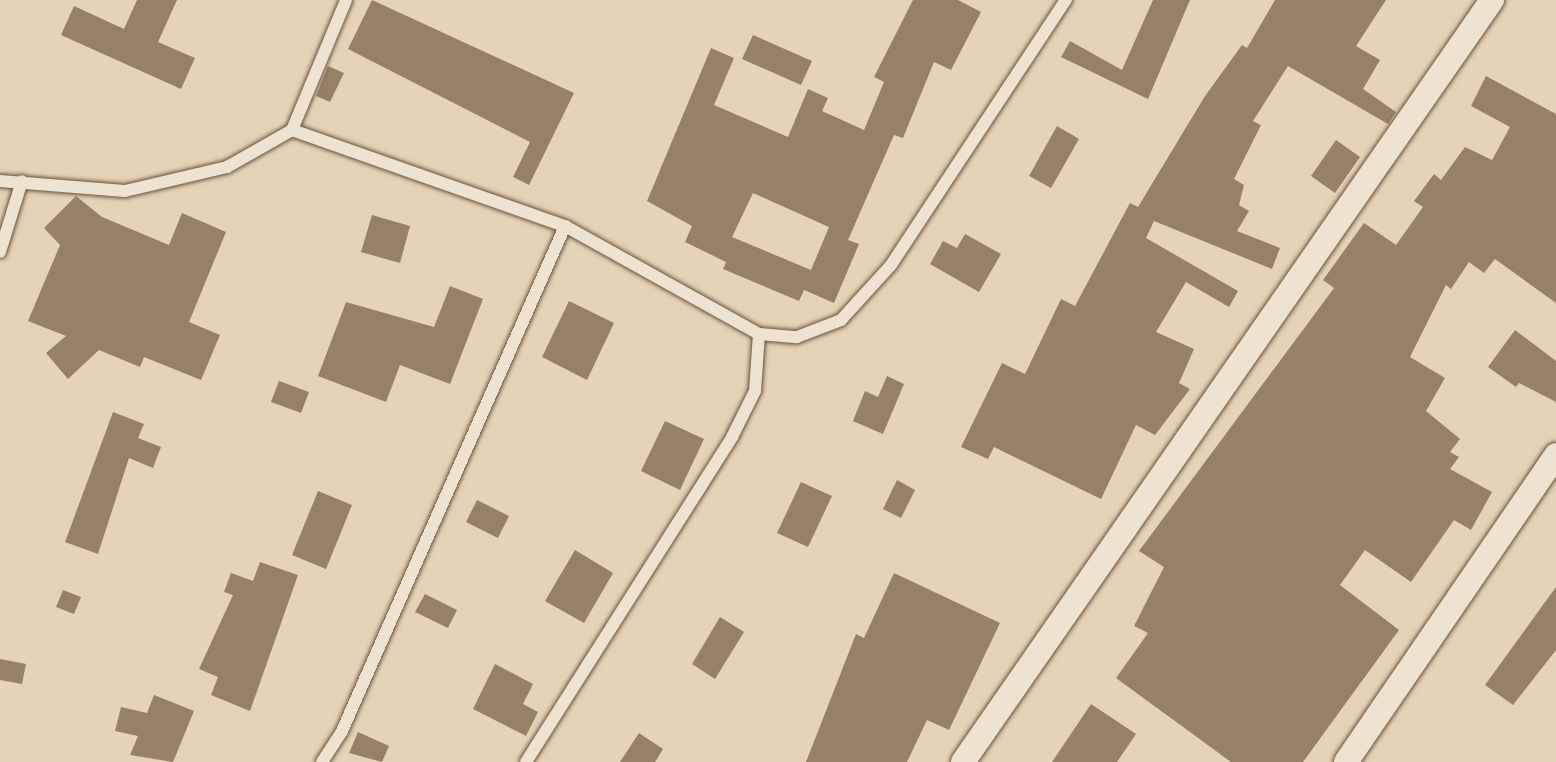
<!DOCTYPE html>
<html>
<head>
<meta charset="utf-8">
<style>
  body { margin:0 }
  #map { position:relative; width:1556px; height:762px; overflow:hidden; background:#e3d4b7; font-family:"IM FELL English",serif }
  div>[style] { position:absolute }
  [style*='--x'] { left:calc(var(--x)*1px); top:calc(var(--y)*1px); width:calc(var(--w)*1px); rotate:calc(var(--a)*1deg) }
  .building>* { inset:0; background:#968066 }
  .roads { filter:drop-shadow(0 0 2px #6b5239) drop-shadow(0 0 2px #6b5239) }
  .lane>* { height:12px; margin:-6px; padding:0 6px; transform-origin:6px; border-radius:6px; background:#ede3d0 }
  .street>* { height:24px; margin:-12px; padding:0 12px; transform-origin:12px; border-radius:12px; background:#ede3d0 }
  span { translate:-50% -50%; white-space:nowrap; text-align:center; line-height:1.15; -webkit-text-stroke:6px #ede3d0; paint-order:stroke }
</style>
</head>
<body>
<div id="map">
  <div class="building">
    <div style="clip-path:polygon(137px 0,177px 0,158px 42px,195px 58px,181px 89px,61px 35px,74px 6px,124px 29px)"></div>
    <div style="clip-path:polygon(372px 0,574px 93px,529px 185px,513px 177px,530px 142px,348px 49px)"></div>
    <div style="clip-path:polygon(evenodd,913px 0,958px 0,981px 12px,951px 70px,934px 62px,903px 138px,894px 135px,848px 240px,859px 244px,834px 303px,804px 290px,799px 301px,723px 269px,726px 262px,685px 242px,692px 226px,647px 201px,711px 48px,734px 58px,714px 105px,788px 137px,808px 89px,828px 98px,822px 111px,864px 130px,884px 82px,874px 77px,913px 0,753px 193px,829px 227px,811px 270px,732px 237px,753px 193px)"></div>
    <div style="clip-path:polygon(1153px 0,1190px 0,1148px 99px,1061px 57px,1070px 41px,1122px 70px)"></div>
    <div style="clip-path:polygon(1275px 0,1386px 0,1356px 46px,1380px 60px,1363px 89px,1396px 112px,1388px 124px,1288px 66px,1253px 121px,1261px 125px,1234px 179px,1244px 185px,1239px 205px,1249px 211px,1237px 231px,1280px 248px,1272px 269px,1154px 221px,1146px 238px,1238px 291px,1229px 307px,1186px 282px,1156px 332px,1194px 349px,1179px 383px,1190px 389px,1155px 435px,1136px 425px,1101px 499px,994px 447px,988px 459px,961px 447px,1002px 363px,1025px 374px,1061px 299px,1075px 306px,1130px 203px,1138px 207px,1205px 96px,1242px 45px,1247px 48px)"></div>
    <div style="clip-path:polygon(753px 35px,812px 61px,801px 85px,742px 59px)"></div>
    <div style="clip-path:polygon(328px 66px,344px 73px,330px 102px,316px 96px)"></div>
    <div style="clip-path:polygon(1486px 76px,1556px 114px,1556px 303px,1495px 259px,1484px 273px,1469px 262px,1451px 289px,1446px 285px,1410px 357px,1445px 378px,1426px 411px,1460px 439px,1450px 452px,1459px 457px,1450px 469px,1492px 492px,1471px 530px,1454px 520px,1411px 582px,1365px 550px,1340px 585px,1399px 630px,1303px 762px,1231px 762px,1116px 678px,1148px 633px,1134px 626px,1164px 567px,1139px 551px,1334px 288px,1323px 280px,1364px 223px,1396px 245px,1423px 207px,1414px 201px,1434px 174px,1441px 180px,1465px 147px,1492px 160px,1510px 127px,1471px 106px)"></div>
    <div style="clip-path:polygon(1057px 126px,1079px 139px,1051px 188px,1029px 176px)"></div>
    <div style="clip-path:polygon(1336px 140px,1360px 157px,1335px 193px,1311px 176px)"></div>
    <div style="clip-path:polygon(76px 196px,102px 217px,169px 245px,182px 213px,226px 232px,189px 322px,220px 335px,201px 380px,144px 357px,140px 367px,99px 350px,68px 379px,46px 353px,66px 336px,28px 321px,60px 245px,44px 228px)"></div>
    <div style="clip-path:polygon(372px 215px,410px 226px,400px 263px,361px 252px)"></div>
    <div style="clip-path:polygon(965px 234px,1001px 254px,979px 292px,930px 264px,943px 241px,957px 248px)"></div>
    <div style="clip-path:polygon(450px 286px,483px 299px,450px 384px,400px 365px,386px 402px,318px 376px,346px 302px,434px 327px)"></div>
    <div style="clip-path:polygon(569px 301px,614px 323px,587px 380px,542px 357px)"></div>
    <div style="clip-path:polygon(1515px 330px,1556px 361px,1556px 402px,1519px 383px,1516px 387px,1488px 367px)"></div>
    <div style="clip-path:polygon(887px 376px,904px 384px,883px 434px,853px 421px,865px 391px,878px 397px)"></div>
    <div style="clip-path:polygon(279px 381px,309px 392px,301px 413px,271px 402px)"></div>
    <div style="clip-path:polygon(113px 412px,144px 424px,138px 438px,161px 447px,153px 468px,129px 458px,98px 554px,65px 542px)"></div>
    <div style="clip-path:polygon(665px 421px,704px 439px,680px 490px,641px 471px)"></div>
    <div style="clip-path:polygon(897px 480px,915px 490px,901px 518px,883px 509px)"></div>
    <div style="clip-path:polygon(801px 482px,832px 496px,808px 547px,777px 533px)"></div>
    <div style="clip-path:polygon(318px 491px,352px 505px,326px 569px,292px 555px)"></div>
    <div style="clip-path:polygon(477px 500px,509px 516px,498px 538px,466px 522px)"></div>
    <div style="clip-path:polygon(575px 550px,613px 573px,584px 623px,545px 601px)"></div>
    <div style="clip-path:polygon(260px 562px,298px 575px,250px 711px,211px 695px,218px 677px,199px 669px,233px 595px,224px 592px,231px 573px,253px 581px)"></div>
    <div style="clip-path:polygon(894px 573px,1000px 623px,949px 730px,927px 720px,907px 762px,806px 762px,856px 634px,864px 638px)"></div>
    <div style="clip-path:polygon(1556px 587px,1556px 650px,1513px 705px,1485px 685px)"></div>
    <div style="clip-path:polygon(63px 590px,81px 597px,74px 614px,56px 607px)"></div>
    <div style="clip-path:polygon(425px 594px,457px 610px,448px 628px,415px 612px)"></div>
    <div style="clip-path:polygon(720px 617px,744px 632px,715px 679px,692px 664px)"></div>
    <div style="clip-path:polygon(0 659px,26px 664px,22px 684px,0 680px)"></div>
    <div style="clip-path:polygon(495px 664px,533px 684px,523px 704px,538px 712px,526px 736px,473px 709px)"></div>
    <div style="clip-path:polygon(154px 695px,194px 711px,173px 762px,130px 755px,138px 736px,115px 731px,121px 707px,147px 713px)"></div>
    <div style="clip-path:polygon(1091px 704px,1136px 734px,1117px 762px,1052px 762px)"></div>
    <div style="clip-path:polygon(358px 732px,389px 746px,382px 762px,349px 753px)"></div>
    <div style="clip-path:polygon(639px 733px,663px 749px,655px 762px,620px 762px)"></div>
  </div>
  <div class="roads">
    <div class="lane">
      <div style="--x:292;--y:130;--w:289;--a:19.4"></div>
      <div style="--x:565;--y:226;--w:222;--a:29.1"></div>
      <div style="--x:759;--y:334;--w:38;--a:5"></div>
      <div style="--x:797;--y:337;--w:47;--a:-21.1"></div>
      <div style="--x:841;--y:320;--w:74;--a:-47.7"></div>
      <div style="--x:891;--y:265;--w:318;--a:-56.6"></div>
      <div style="--x:0;--y:181;--w:125;--a:4.6"></div>
      <div style="--x:125;--y:191;--w:105;--a:-13.2"></div>
      <div style="--x:227;--y:167;--w:75;--a:-29.6"></div>
      <div style="--x:292;--y:130;--w:141;--a:-67.4"></div>
      <div style="--x:0;--y:252;--w:74;--a:-72.8"></div>
      <div style="--x:322;--y:762;--w:37;--a:-57"></div>
      <div style="--x:342;--y:731;--w:552;--a:-66.17"></div>
      <div style="--x:526;--y:762;--w:385;--a:-57.6"></div>
      <div style="--x:732;--y:437;--w:51;--a:-63.4"></div>
      <div style="--x:755;--y:391;--w:57;--a:-86"></div>
    </div>
    <div class="street">
      <div style="--x:963;--y:762;--w:928;--a:-55.23"></div>
      <div style="--x:1346;--y:762;--w:372;--a:-55.6"></div>
    </div>
  </div>
</div>
</body>
</html>
